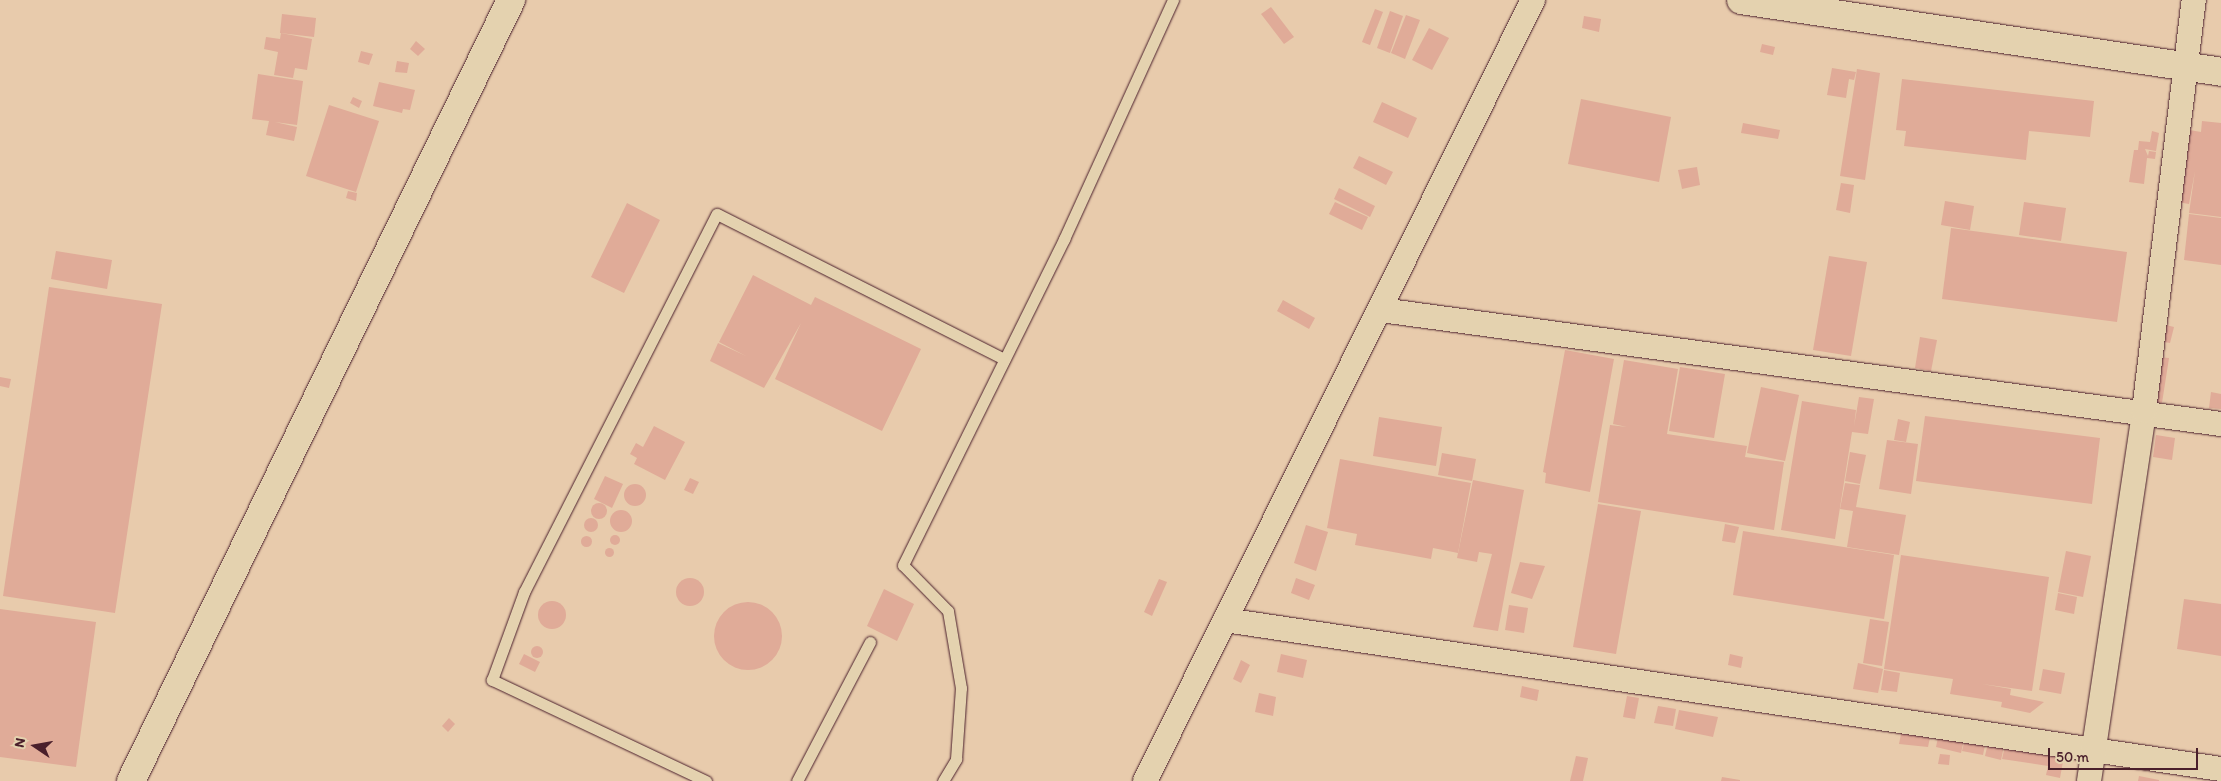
<!DOCTYPE html>
<html>
<head>
<meta charset="utf-8">
<style>
  body { margin:0 }
  #map { position:relative; width:2221px; height:781px; overflow:hidden; background:#e8cbac; font-family:Itim,sans-serif }
  div>[style] { position:absolute }
  [style*='--x'] { left:calc(var(--x)*1px); top:calc(var(--y)*1px); width:calc(var(--w)*1px); rotate:calc(var(--a)*1deg) }
  .building>* { inset:0; background:#e0ab98 }
  .round { border-radius:50% }
  .roads { filter:drop-shadow(0 0 1px #4a1f2b) drop-shadow(0 0 1px #4a1f2b) }
  .service>* { height:11px; margin:-5.5px; padding:0 5.5px; transform-origin:5.5px; border-radius:5.5px; background:#e4d2af }
  .minor>* { height:24px; margin:-12px; padding:0 12px; transform-origin:12px; border-radius:12px; background:#e4d2af }
  .tertiary>* { height:28px; margin:-14px; padding:0 14px; transform-origin:14px; border-radius:14px; background:#e4d2af }
  span { translate:-50% -50%; white-space:nowrap; text-align:center; line-height:1.15; -webkit-text-stroke:4px #e4d2af; paint-order:stroke }
  .north { position:absolute; left:10px; top:721px; width:50px; height:50px; -webkit-text-stroke:4px #e4d2af; paint-order:stroke; rotate:282deg; font-size:14px; font-weight:700; line-height:20px; text-align:center; color:#4a1f2b }
  .north::after { content:''; display:block; margin:auto; width:18px; height:22px; background:#4a1f2b; clip-path:polygon(50% 0,100% 100%,50% 72%,0 100%) }
  .scale { position:absolute; left:2048px; top:748px; width:150px; height:22px; box-sizing:border-box; border:2px solid #4a1f2b; border-top:0; padding-left:6px; font-size:15px; line-height:18px; white-space:nowrap; color:#4a1f2b; -webkit-text-stroke:4px #e4d2af; paint-order:stroke }
</style>
</head>
<body>
<div id="map">
  <div class="building">
    <div style="clip-path:polygon(1271px 7px,1294px 37px,1284px 44px,1261px 14px)"></div>
    <div style="clip-path:polygon(1375px 9px,1383px 12px,1370px 45px,1362px 42px)"></div>
    <div style="clip-path:polygon(1390px 11px,1403px 16px,1390px 53px,1377px 48px)"></div>
    <div style="clip-path:polygon(282px 14px,316px 18px,314px 37px,280px 33px)"></div>
    <div style="clip-path:polygon(1406px 15px,1420px 20px,1405px 59px,1391px 53px)"></div>
    <div style="clip-path:polygon(1584px 16px,1601px 19px,1599px 32px,1582px 28px)"></div>
    <div style="clip-path:polygon(1429px 28px,1449px 38px,1432px 70px,1412px 60px)"></div>
    <div style="clip-path:polygon(281px 33px,312px 39px,307px 70px,295px 68px,293px 78px,274px 75px,278px 52px,264px 49px,266px 37px,280px 39px)"></div>
    <div style="clip-path:polygon(416px 41px,425px 49px,418px 56px,410px 49px)"></div>
    <div style="clip-path:polygon(1762px 44px,1775px 47px,1773px 55px,1760px 52px)"></div>
    <div style="clip-path:polygon(361px 51px,373px 54px,369px 65px,358px 62px)"></div>
    <div style="clip-path:polygon(397px 61px,409px 63px,407px 73px,395px 72px)"></div>
    <div style="clip-path:polygon(1832px 68px,1856px 72px,1854px 80px,1849px 79px,1846px 98px,1827px 95px)"></div>
    <div style="clip-path:polygon(1857px 69px,1880px 73px,1865px 180px,1840px 176px)"></div>
    <div style="clip-path:polygon(258px 74px,303px 81px,297px 125px,275px 122px,297px 127px,294px 141px,266px 135px,269px 121px,252px 119px)"></div>
    <div style="clip-path:polygon(1902px 79px,2094px 101px,2090px 137px,2029px 131px,2026px 160px,1904px 146px,1906px 131px,1896px 130px)"></div>
    <div style="clip-path:polygon(379px 82px,415px 90px,410px 110px,403px 109px,402px 113px,373px 106px)"></div>
    <div style="clip-path:polygon(353px 97px,362px 101px,359px 108px,350px 103px)"></div>
    <div style="clip-path:polygon(1581px 99px,1671px 117px,1659px 182px,1568px 164px)"></div>
    <div style="clip-path:polygon(1382px 102px,1417px 118px,1408px 138px,1373px 122px)"></div>
    <div style="clip-path:polygon(329px 105px,379px 121px,356px 192px,306px 176px)"></div>
    <div style="clip-path:polygon(2202px 121px,2221px 123px,2221px 217px,2189px 213px,2195px 171px,2189px 204px,2177px 202px,2184px 129px,2201px 132px)"></div>
    <div style="clip-path:polygon(1743px 123px,1780px 130px,1778px 139px,1741px 133px)"></div>
    <div style="clip-path:polygon(2152px 131px,2159px 133px,2156px 151px,2145px 149px,2148px 156px,2149px 151px,2156px 152px,2155px 159px,2147px 158px,2144px 184px,2129px 182px,2134px 150px,2138px 150px,2139px 141px,2150px 142px)"></div>
    <div style="clip-path:polygon(1359px 156px,1393px 172px,1386px 185px,1353px 168px)"></div>
    <div style="clip-path:polygon(1697px 167px,1700px 185px,1682px 189px,1678px 170px)"></div>
    <div style="clip-path:polygon(1841px 183px,1854px 185px,1850px 213px,1836px 210px)"></div>
    <div style="clip-path:polygon(1339px 188px,1375px 206px,1370px 217px,1334px 199px)"></div>
    <div style="clip-path:polygon(348px 191px,357px 193px,356px 201px,346px 198px)"></div>
    <div style="clip-path:polygon(1945px 201px,1974px 206px,1970px 230px,1941px 225px)"></div>
    <div style="clip-path:polygon(1335px 202px,1368px 217px,1362px 230px,1329px 214px)"></div>
    <div style="clip-path:polygon(2024px 202px,2066px 208px,2061px 241px,2019px 235px)"></div>
    <div style="clip-path:polygon(627px 203px,660px 220px,624px 293px,591px 277px)"></div>
    <div style="clip-path:polygon(2189px 214px,2221px 218px,2221px 265px,2184px 260px)"></div>
    <div style="clip-path:polygon(1951px 228px,2127px 252px,2117px 322px,1942px 299px)"></div>
    <div style="clip-path:polygon(56px 251px,112px 260px,107px 289px,51px 279px)"></div>
    <div style="clip-path:polygon(1829px 256px,1867px 262px,1851px 356px,1813px 350px)"></div>
    <div style="clip-path:polygon(753px 275px,811px 305px,815px 297px,921px 349px,882px 431px,775px 379px,801px 323px,764px 388px,710px 361px,718px 343px,746px 356px,719px 342px)"></div>
    <div style="clip-path:polygon(49px 287px,162px 304px,115px 613px,3px 596px)"></div>
    <div style="clip-path:polygon(1283px 300px,1315px 318px,1309px 329px,1277px 311px)"></div>
    <div style="clip-path:polygon(2162px 324px,2174px 327px,2170px 343px,2158px 341px)"></div>
    <div style="clip-path:polygon(1920px 337px,1937px 340px,1931px 371px,1915px 368px)"></div>
    <div style="clip-path:polygon(1565px 350px,1614px 359px,1590px 492px,1545px 483px,1546px 473px,1543px 472px)"></div>
    <div style="clip-path:polygon(2158px 357px,2169px 358px,2162px 403px,2153px 402px)"></div>
    <div style="clip-path:polygon(1624px 360px,1678px 369px,1667px 434px,1747px 446px,1745px 457px,1784px 462px,1774px 530px,1598px 502px,1610px 425px,1627px 427px,1613px 424px)"></div>
    <div style="clip-path:polygon(1680px 367px,1725px 374px,1714px 438px,1669px 431px)"></div>
    <div style="clip-path:polygon(0 377px,11px 379px,9px 388px,0 386px)"></div>
    <div style="clip-path:polygon(1761px 387px,1799px 395px,1785px 461px,1747px 453px)"></div>
    <div style="clip-path:polygon(2211px 392px,2221px 394px,2221px 409px,2209px 408px)"></div>
    <div style="clip-path:polygon(1859px 397px,1874px 399px,1868px 434px,1852px 432px,1835px 539px,1781px 530px,1802px 401px,1856px 410px,1854px 426px)"></div>
    <div style="clip-path:polygon(1925px 416px,2100px 438px,2092px 504px,1916px 481px)"></div>
    <div style="clip-path:polygon(1379px 417px,1442px 427px,1436px 466px,1373px 456px)"></div>
    <div style="clip-path:polygon(1898px 419px,1910px 422px,1906px 442px,1894px 440px)"></div>
    <div style="clip-path:polygon(654px 426px,685px 442px,665px 480px,634px 464px,637px 458px,630px 454px,636px 443px,643px 447px)"></div>
    <div style="clip-path:polygon(2156px 435px,2175px 438px,2172px 460px,2153px 457px)"></div>
    <div style="clip-path:polygon(1887px 440px,1918px 444px,1911px 494px,1879px 489px)"></div>
    <div style="clip-path:polygon(1850px 452px,1866px 455px,1860px 484px,1845px 481px)"></div>
    <div style="clip-path:polygon(1442px 453px,1476px 459px,1472px 481px,1438px 475px)"></div>
    <div style="clip-path:polygon(1340px 459px,1471px 483px,1458px 553px,1433px 548px,1431px 559px,1355px 545px,1357px 534px,1327px 528px)"></div>
    <div style="clip-path:polygon(605px 476px,623px 484px,612px 508px,594px 499px)"></div>
    <div style="clip-path:polygon(690px 478px,699px 482px,693px 494px,684px 490px)"></div>
    <div style="clip-path:polygon(1473px 480px,1524px 490px,1498px 631px,1473px 627px,1492px 554px,1479px 552px,1477px 562px,1457px 558px)"></div>
    <div style="clip-path:polygon(1845px 483px,1860px 485px,1856px 507px,1906px 515px,1899px 555px,1847px 547px,1853px 511px,1840px 509px)"></div>
    <div class="round" style="left:624px;top:484px;width:22px;height:22px"></div>
    <div class="round" style="left:591px;top:503px;width:16px;height:16px"></div>
    <div style="clip-path:polygon(1598px 504px,1641px 511px,1616px 654px,1573px 647px)"></div>
    <div class="round" style="left:610px;top:510px;width:22px;height:22px"></div>
    <div class="round" style="left:584px;top:518px;width:14px;height:14px"></div>
    <div style="clip-path:polygon(1725px 524px,1739px 527px,1735px 543px,1722px 541px)"></div>
    <div style="clip-path:polygon(1306px 525px,1328px 532px,1316px 571px,1294px 563px)"></div>
    <div style="clip-path:polygon(1743px 531px,1894px 555px,1884px 619px,1733px 595px)"></div>
    <div class="round" style="left:610px;top:535px;width:10px;height:10px"></div>
    <div class="round" style="left:580.5px;top:535.5px;width:11px;height:11px"></div>
    <div class="round" style="left:604.5px;top:547.5px;width:9px;height:9px"></div>
    <div style="clip-path:polygon(2066px 551px,2091px 556px,2083px 597px,2058px 592px)"></div>
    <div style="clip-path:polygon(1901px 555px,2049px 577px,2032px 691px,1982px 684px,2011px 689px,2010px 695px,2044px 702px,2030px 713px,2001px 707px,2002px 702px,1950px 694px,1953px 679px,1884px 669px)"></div>
    <div style="clip-path:polygon(1520px 562px,1545px 566px,1532px 599px,1511px 593px)"></div>
    <div style="clip-path:polygon(1296px 578px,1315px 585px,1309px 600px,1291px 593px)"></div>
    <div class="round" style="left:676px;top:578px;width:28px;height:28px"></div>
    <div style="clip-path:polygon(1159px 579px,1167px 582px,1152px 616px,1144px 612px)"></div>
    <div style="clip-path:polygon(884px 589px,914px 604px,897px 641px,867px 626px)"></div>
    <div style="clip-path:polygon(2058px 593px,2077px 597px,2074px 614px,2055px 610px)"></div>
    <div style="clip-path:polygon(2184px 599px,2221px 604px,2221px 656px,2177px 649px)"></div>
    <div class="round" style="left:538px;top:601px;width:28px;height:28px"></div>
    <div class="round" style="left:714px;top:602px;width:68px;height:68px"></div>
    <div style="clip-path:polygon(1509px 605px,1528px 608px,1524px 633px,1505px 630px)"></div>
    <div style="clip-path:polygon(0 609px,96px 622px,76px 767px,0 757px)"></div>
    <div style="clip-path:polygon(1870px 619px,1889px 622px,1882px 666px,1863px 663px)"></div>
    <div class="round" style="left:531px;top:646px;width:12px;height:12px"></div>
    <div style="clip-path:polygon(524px 654px,540px 662px,535px 672px,519px 664px)"></div>
    <div style="clip-path:polygon(1281px 654px,1307px 660px,1303px 678px,1277px 672px)"></div>
    <div style="clip-path:polygon(1730px 654px,1743px 657px,1741px 668px,1728px 665px)"></div>
    <div style="clip-path:polygon(1241px 660px,1250px 665px,1241px 683px,1233px 679px)"></div>
    <div style="clip-path:polygon(1858px 663px,1883px 669px,1878px 693px,1853px 689px)"></div>
    <div style="clip-path:polygon(2043px 669px,2065px 673px,2061px 694px,2039px 690px)"></div>
    <div style="clip-path:polygon(1884px 670px,1900px 673px,1897px 692px,1881px 690px)"></div>
    <div style="clip-path:polygon(1522px 686px,1539px 690px,1537px 701px,1520px 697px)"></div>
    <div style="clip-path:polygon(1259px 693px,1276px 697px,1273px 716px,1255px 712px)"></div>
    <div style="clip-path:polygon(1627px 696px,1639px 698px,1635px 719px,1623px 717px)"></div>
    <div style="clip-path:polygon(1658px 706px,1676px 709px,1673px 726px,1654px 723px)"></div>
    <div style="clip-path:polygon(1679px 710px,1718px 717px,1713px 737px,1675px 729px)"></div>
    <div style="clip-path:polygon(449px 718px,455px 724px,448px 732px,442px 726px)"></div>
    <div style="clip-path:polygon(1932px 728px,1928px 747px,1899px 744px,1902px 729px)"></div>
    <div style="clip-path:polygon(1940px 728px,1965px 735px,1961px 753px,1936px 747px)"></div>
    <div style="clip-path:polygon(1966px 735px,1986px 740px,1983px 755px,1962px 751px)"></div>
    <div style="clip-path:polygon(1988px 743px,2004px 746px,2001px 760px,1985px 756px)"></div>
    <div style="clip-path:polygon(2005px 746px,2064px 756px,2060px 778px,2046px 775px,2048px 766px,2002px 759px)"></div>
    <div style="clip-path:polygon(1940px 754px,1950px 755px,1949px 765px,1938px 764px)"></div>
    <div style="clip-path:polygon(1576px 756px,1588px 758px,1583px 781px,1570px 781px)"></div>
    <div style="clip-path:polygon(2139px 776px,2159px 780px,2159px 781px,2138px 781px)"></div>
    <div style="clip-path:polygon(1722px 777px,1740px 780px,1740px 781px,1721px 781px)"></div>
  </div>
  <div class="roads">
    <div class="service">
      <div style="--x:706;--y:781;--w:237;--a:-154.7"></div>
      <div style="--x:492;--y:680;--w:94;--a:-70"></div>
      <div style="--x:524;--y:592;--w:424;--a:-63"></div>
      <div style="--x:717;--y:214;--w:322;--a:26.8"></div>
      <div style="--x:797;--y:781;--w:157;--a:-62.3"></div>
      <div style="--x:943;--y:781;--w:26;--a:-59"></div>
      <div style="--x:956;--y:759;--w:71;--a:-86"></div>
      <div style="--x:961;--y:688;--w:78;--a:-99.6"></div>
      <div style="--x:948;--y:611;--w:64;--a:-134.4"></div>
      <div style="--x:903;--y:565;--w:364;--a:-63.7"></div>
      <div style="--x:1064;--y:239;--w:263;--a:-65.5"></div>
    </div>
    <div class="minor">
      <div style="--x:1381;--y:310;--w:848;--a:7.73"></div>
      <div style="--x:1225;--y:620;--w:1007;--a:8.51"></div>
      <div style="--x:1145;--y:781;--w:872;--a:-63.58"></div>
      <div style="--x:2089;--y:781;--w:374;--a:-81.5"></div>
      <div style="--x:2144;--y:411;--w:414;--a:-83.1"></div>
    </div>
    <div class="tertiary">
      <div style="--x:1741;--y:0;--w:485;--a:8.5"></div>
      <div style="--x:131;--y:781;--w:869;--a:-64.05"></div>
    </div>
  </div>
  <div class="north">N</div>
  <div class="scale">50 m</div>
</div>
</body>
</html>
